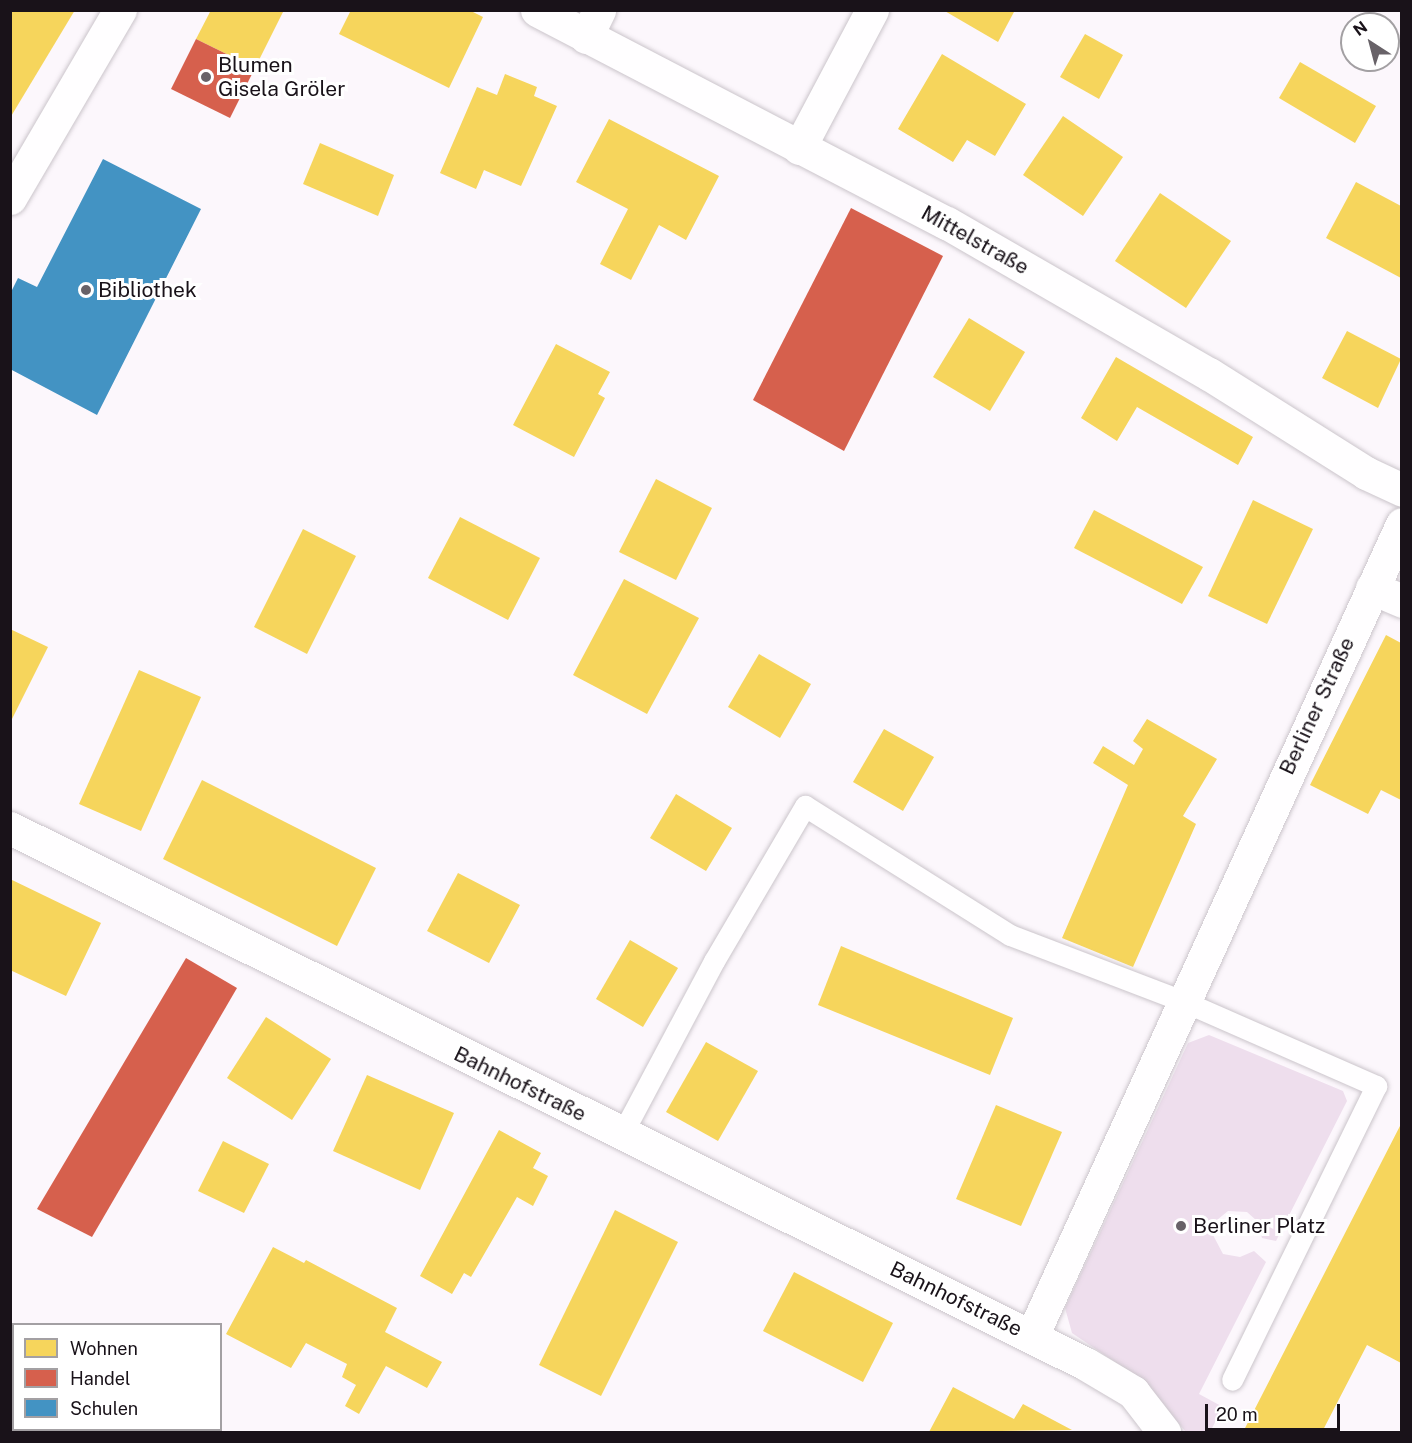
<!DOCTYPE html>
<html>
<head>
<meta charset="utf-8">
<style>
  body { margin:0 }
  #map { position:relative; width:1412px; height:1443px; overflow:hidden; background:#fcf7fc; font-family:"Public Sans",sans-serif }
  div>[style] { position:absolute }
  [style*='--x'] { left:calc(var(--x)*1px); top:calc(var(--y)*1px); width:calc(var(--w)*1px); rotate:calc(var(--a)*1deg) }
  .green>* { inset:0; background:#eedeed }
  .homes>* { inset:0; background:#f6d55c }
  .shops>* { inset:0; background:#d6604d }
  .schools>* { inset:0; background:#4393c3 }
  .roads { filter:drop-shadow(0 0 2px #cbc5cb) drop-shadow(0 0 2px #cbc5cb) }
  .service>* { height:21px; margin:-10.5px; padding:0 10.5px; transform-origin:10.5px; border-radius:10.5px; background:#fffeff }
  .minor>* { height:33px; margin:-16.5px; padding:0 16.5px; transform-origin:16.5px; border-radius:16.5px; background:#fffeff }
  .dots>* { width:16px; height:16px; translate:-50% -50%; box-sizing:border-box; border:3px solid #fff; border-radius:50% }
  span { translate:-50% -50%; white-space:nowrap; text-align:center; line-height:1.15; -webkit-text-stroke:6px #fff; paint-order:stroke }
  .poi-label { font-size:21px; color:#191219 }
  .left { translate:0 -50%; text-align:left }
  .street-label { font-size:21px; color:#191219 }
  .frame { position:absolute; inset:0; border:12px solid #191219; pointer-events:none }
  .legend { position:absolute; left:12px; top:1323px; width:210px; height:108px; box-sizing:border-box; background:#fff; border:2px solid #a3a0a3; margin:0; padding:8px 10px; list-style:none; font-size:18px; color:#191219 }
  .legend li { display:flex; align-items:center; gap:12px; height:30px }
  .legend b { width:30px; border:2px solid #a3a0a3 }
  .north { position:absolute; left:1340px; top:12px; width:60px; height:60px; box-sizing:border-box; background:#fff; border:2px solid #a3a0a3; border-radius:50%; rotate:324deg; font-size:16px; font-weight:700; line-height:24px; text-align:center; color:#191219 }
  .north::after { content:''; display:block; margin:auto; width:21px; height:27px; background:#686268; clip-path:polygon(50% 0,100% 100%,50% 72%,0 100%) }
  .scale { position:absolute; left:1205px; top:1404px; width:135px; height:27px; box-sizing:border-box; border:3px solid #191219; border-top:0; padding-left:8px; font-size:18px; line-height:21px; white-space:nowrap; color:#191219; -webkit-text-stroke:4px #fff; paint-order:stroke }
</style>
</head>
<body>
<div id="map">
  <div class="green">
    <div style="clip-path:polygon(1209px 1035px,1343px 1091px,1347px 1101px,1276px 1241px,1262px 1238px,1257px 1221px,1247px 1212px,1228px 1211px,1217px 1220px,1213px 1235px,1223px 1254px,1240px 1257px,1254px 1251px,1266px 1262px,1199px 1394px,1223px 1407px,1210px 1432px,1186px 1432px,1137px 1377px,1072px 1333px,1065px 1308px,1188px 1043px)"></div>
  </div>
  <div class="homes">
    <div style="clip-path:polygon(10px 10px,75px 10px,10px 118px)"></div>
    <div style="clip-path:polygon(211px 10px,284px 10px,255px 68px,196px 39px)"></div>
    <div style="clip-path:polygon(351px 10px,469px 10px,483px 17px,449px 88px,339px 34px)"></div>
    <div style="clip-path:polygon(943px 10px,1015px 10px,998px 42px)"></div>
    <div style="clip-path:polygon(1085px 34px,1123px 55px,1099px 99px,1060px 77px)"></div>
    <div style="clip-path:polygon(942px 54px,1026px 104px,995px 156px,967px 140px,953px 162px,898px 129px)"></div>
    <div style="clip-path:polygon(1300px 62px,1376px 106px,1355px 143px,1279px 98px)"></div>
    <div style="clip-path:polygon(505px 74px,537px 87px,534px 96px,557px 106px,521px 186px,484px 170px,476px 189px,440px 173px,477px 87px,497px 95px)"></div>
    <div style="clip-path:polygon(1063px 116px,1123px 157px,1083px 216px,1023px 175px)"></div>
    <div style="clip-path:polygon(609px 119px,719px 176px,686px 240px,659px 225px,631px 280px,600px 264px,628px 209px,576px 182px)"></div>
    <div style="clip-path:polygon(320px 143px,394px 175px,378px 216px,303px 184px)"></div>
    <div style="clip-path:polygon(1356px 182px,1401px 206px,1401px 278px,1326px 238px)"></div>
    <div style="clip-path:polygon(1160px 193px,1231px 241px,1186px 308px,1115px 261px)"></div>
    <div style="clip-path:polygon(969px 318px,1025px 352px,990px 411px,933px 377px)"></div>
    <div style="clip-path:polygon(1347px 331px,1401px 359px,1378px 408px,1322px 378px)"></div>
    <div style="clip-path:polygon(556px 344px,610px 372px,598px 394px,605px 398px,574px 457px,513px 425px)"></div>
    <div style="clip-path:polygon(1116px 357px,1253px 437px,1238px 465px,1137px 407px,1117px 441px,1081px 418px)"></div>
    <div style="clip-path:polygon(656px 479px,712px 508px,676px 580px,619px 552px)"></div>
    <div style="clip-path:polygon(1253px 500px,1313px 529px,1267px 624px,1208px 596px)"></div>
    <div style="clip-path:polygon(1094px 510px,1203px 567px,1182px 604px,1074px 548px)"></div>
    <div style="clip-path:polygon(460px 517px,540px 558px,508px 620px,428px 578px)"></div>
    <div style="clip-path:polygon(303px 529px,356px 556px,307px 654px,254px 627px)"></div>
    <div style="clip-path:polygon(624px 579px,699px 618px,647px 714px,573px 675px)"></div>
    <div style="clip-path:polygon(10px 629px,48px 647px,10px 723px)"></div>
    <div style="clip-path:polygon(1386px 635px,1401px 643px,1401px 800px,1381px 790px,1368px 814px,1310px 785px)"></div>
    <div style="clip-path:polygon(759px 654px,811px 684px,780px 738px,728px 707px)"></div>
    <div style="clip-path:polygon(139px 670px,201px 697px,141px 831px,79px 804px)"></div>
    <div style="clip-path:polygon(1147px 719px,1217px 759px,1183px 816px,1196px 824px,1133px 967px,1062px 938px,1128px 785px,1093px 763px,1103px 746px,1134px 765px,1143px 749px,1133px 741px)"></div>
    <div style="clip-path:polygon(884px 729px,934px 757px,903px 811px,853px 782px)"></div>
    <div style="clip-path:polygon(202px 780px,376px 868px,337px 946px,163px 859px)"></div>
    <div style="clip-path:polygon(676px 794px,732px 828px,706px 871px,650px 838px)"></div>
    <div style="clip-path:polygon(458px 873px,520px 905px,489px 963px,427px 931px)"></div>
    <div style="clip-path:polygon(10px 879px,101px 923px,66px 996px,10px 970px)"></div>
    <div style="clip-path:polygon(630px 940px,678px 968px,643px 1027px,596px 999px)"></div>
    <div style="clip-path:polygon(841px 946px,1013px 1018px,990px 1075px,818px 1005px)"></div>
    <div style="clip-path:polygon(266px 1017px,331px 1059px,292px 1120px,227px 1078px)"></div>
    <div style="clip-path:polygon(706px 1042px,758px 1071px,718px 1141px,666px 1112px)"></div>
    <div style="clip-path:polygon(367px 1075px,454px 1113px,420px 1190px,333px 1151px)"></div>
    <div style="clip-path:polygon(996px 1105px,1062px 1132px,1021px 1226px,956px 1199px)"></div>
    <div style="clip-path:polygon(1401px 1124px,1401px 1363px,1367px 1345px,1322px 1432px,1243px 1432px)"></div>
    <div style="clip-path:polygon(499px 1130px,541px 1153px,533px 1168px,548px 1176px,533px 1206px,517px 1197px,471px 1277px,464px 1273px,452px 1294px,420px 1276px)"></div>
    <div style="clip-path:polygon(223px 1141px,269px 1164px,244px 1213px,198px 1191px)"></div>
    <div style="clip-path:polygon(615px 1210px,678px 1242px,601px 1396px,539px 1365px)"></div>
    <div style="clip-path:polygon(273px 1247px,304px 1263px,306px 1260px,397px 1308px,385px 1332px,442px 1362px,427px 1388px,386px 1366px,359px 1414px,345px 1406px,356px 1385px,342px 1377px,347px 1364px,306px 1343px,291px 1368px,226px 1334px)"></div>
    <div style="clip-path:polygon(794px 1272px,893px 1323px,863px 1382px,763px 1331px)"></div>
    <div style="clip-path:polygon(953px 1387px,1014px 1419px,1023px 1404px,1072px 1430px,929px 1432px)"></div>
  </div>
  <div class="shops">
    <div style="clip-path:polygon(196px 39px,255px 68px,230px 118px,171px 89px)"></div>
    <div style="clip-path:polygon(851px 208px,943px 256px,844px 451px,753px 400px)"></div>
    <div style="clip-path:polygon(186px 958px,237px 988px,92px 1237px,37px 1209px)"></div>
  </div>
  <div class="schools">
    <div style="clip-path:polygon(103px 159px,201px 209px,97px 415px,10px 369px,10px 294px,18px 278px,37px 287px)"></div>
  </div>
  <div class="roads">
    <div class="service">
      <div style="--x:622;--y:1134;--w:196;--a:-62"></div>
      <div style="--x:714;--y:961;--w:180;--a:-59.6"></div>
      <div style="--x:805;--y:806;--w:242;--a:32.2"></div>
      <div style="--x:1010;--y:935;--w:187;--a:20.9"></div>
      <div style="--x:1185;--y:1002;--w:209;--a:23.7"></div>
      <div style="--x:1376;--y:1086;--w:327;--a:116.1"></div>
    </div>
    <div class="minor">
      <div style="--x:537;--y:10;--w:462;--a:27.5"></div>
      <div style="--x:947;--y:223;--w:302;--a:30"></div>
      <div style="--x:1209;--y:374;--w:186;--a:32.2"></div>
      <div style="--x:1366;--y:473;--w:40;--a:25"></div>
      <div style="--x:586;--y:37;--w:30;--a:-64"></div>
      <div style="--x:799;--y:148;--w:156;--a:-62.1"></div>
      <div style="--x:10;--y:198;--w:218;--a:-59.7"></div>
      <div style="--x:1372;--y:588;--w:33;--a:23"></div>
      <div style="--x:10;--y:828;--w:1202;--a:26.48"></div>
      <div style="--x:1086;--y:1364;--w:55;--a:30.8"></div>
      <div style="--x:1133;--y:1392;--w:51;--a:52.2"></div>
      <div style="--x:1032;--y:1336;--w:892;--a:-65.5"></div>
    </div>
  </div>
  <div class="dots">
    <div style="left:206px;top:77px;background:#686268"></div>
    <div style="left:86px;top:290px;background:#686268"></div>
    <div style="left:1181px;top:1226px;background:#686268"></div>
  </div>
  <div class="poi-label">
    <span class="left" style="left:218px;top:77px">Blumen<br>Gisela Gröler</span>
    <span class="left" style="left:98px;top:290px">Bibliothek</span>
    <span class="left" style="left:1193px;top:1226px">Berliner Platz</span>
  </div>
  <div class="street-label">
    <span style="left:975px;top:240px;rotate:29deg">Mittelstraße</span>
    <span style="left:1317px;top:706px;rotate:-65deg">Berliner Straße</span>
    <span style="left:520px;top:1084px;rotate:26deg">Bahnhofstraße</span>
    <span style="left:956px;top:1299px;rotate:26deg">Bahnhofstraße</span>
  </div>
  <div class="frame"></div>
  <ul class="legend">
  <li><b style="height:16px;background:#f6d55c"></b>Wohnen</li>
  <li><b style="height:16px;background:#d6604d"></b>Handel</li>
  <li><b style="height:16px;background:#4393c3"></b>Schulen</li>
  </ul>
  <div class="north">N</div>
  <div class="scale">20 m</div>
</div>
</body>
</html>
